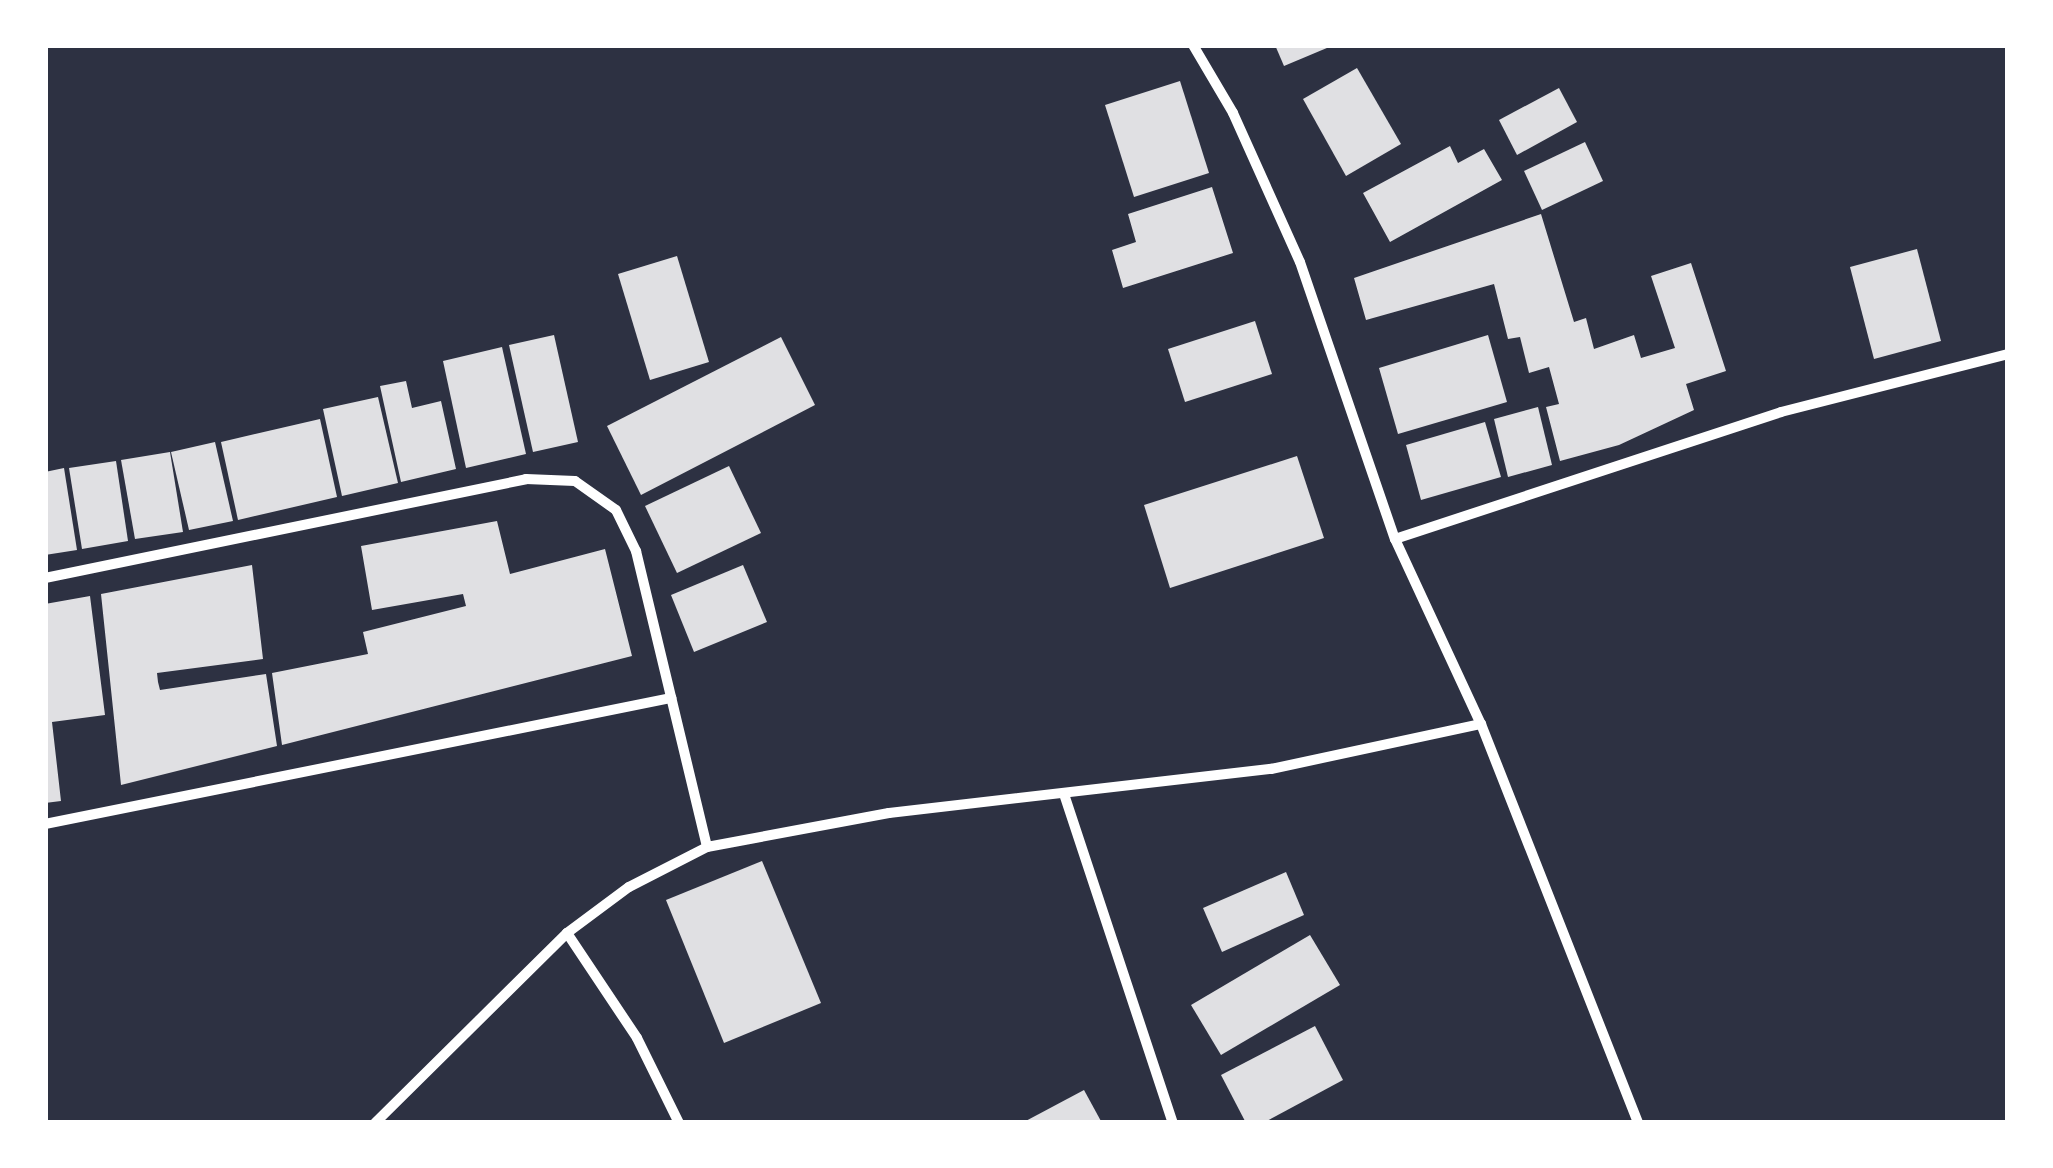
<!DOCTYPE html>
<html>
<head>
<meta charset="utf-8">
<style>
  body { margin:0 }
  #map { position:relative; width:2053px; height:1168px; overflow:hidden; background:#2d3142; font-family:Montserrat,sans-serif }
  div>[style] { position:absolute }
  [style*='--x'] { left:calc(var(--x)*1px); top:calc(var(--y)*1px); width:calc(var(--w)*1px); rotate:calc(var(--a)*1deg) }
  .building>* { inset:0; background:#e0e0e3 }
  .minor>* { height:10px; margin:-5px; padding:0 5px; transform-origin:5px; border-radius:5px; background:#fff }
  span { translate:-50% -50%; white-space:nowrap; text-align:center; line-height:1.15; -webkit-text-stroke:8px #fff; paint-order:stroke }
  .frame { position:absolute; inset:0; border:48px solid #fff; pointer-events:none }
</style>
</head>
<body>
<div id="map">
  <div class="building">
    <div style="clip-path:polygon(1275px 45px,1334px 45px,1284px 66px)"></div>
    <div style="clip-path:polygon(1357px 68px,1401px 144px,1346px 176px,1303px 99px)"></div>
    <div style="clip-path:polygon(1180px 81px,1209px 173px,1134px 197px,1105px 105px)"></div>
    <div style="clip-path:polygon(1559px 88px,1577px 122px,1517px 155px,1499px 120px)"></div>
    <div style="clip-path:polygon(1585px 142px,1603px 181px,1542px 210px,1524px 171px)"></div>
    <div style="clip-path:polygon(1450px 146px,1458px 163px,1484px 149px,1502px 180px,1390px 242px,1363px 193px)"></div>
    <div style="clip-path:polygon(1212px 187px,1233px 253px,1123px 288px,1112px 250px,1136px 242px,1128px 214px)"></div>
    <div style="clip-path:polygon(1541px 214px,1574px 322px,1586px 318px,1594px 349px,1634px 335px,1641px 358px,1675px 348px,1651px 276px,1691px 263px,1726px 371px,1686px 384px,1694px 410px,1619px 445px,1560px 461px,1546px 407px,1559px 404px,1549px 367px,1529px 373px,1520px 337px,1508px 339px,1494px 284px,1366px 320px,1354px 278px)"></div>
    <div style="clip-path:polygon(1917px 249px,1941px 341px,1874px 359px,1850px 267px)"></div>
    <div style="clip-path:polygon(677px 256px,709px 362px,650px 380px,618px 274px)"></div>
    <div style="clip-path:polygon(1255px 321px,1272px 374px,1185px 402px,1168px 349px)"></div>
    <div style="clip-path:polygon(554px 335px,578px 442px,533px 452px,509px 345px)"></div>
    <div style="clip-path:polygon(1488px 335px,1507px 402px,1398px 434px,1379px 368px)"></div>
    <div style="clip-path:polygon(781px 337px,815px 405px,641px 495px,607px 426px)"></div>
    <div style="clip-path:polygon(502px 347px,526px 454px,466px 468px,443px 361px)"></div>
    <div style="clip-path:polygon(406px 381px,412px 408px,441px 401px,456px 469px,401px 482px,380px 386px)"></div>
    <div style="clip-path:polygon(378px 397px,398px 483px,342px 496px,323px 409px)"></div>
    <div style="clip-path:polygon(1538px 407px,1552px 465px,1508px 477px,1494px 419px)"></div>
    <div style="clip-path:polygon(320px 419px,337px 497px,238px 520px,221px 442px)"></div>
    <div style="clip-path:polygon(1485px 422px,1501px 477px,1421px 500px,1406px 445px)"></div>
    <div style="clip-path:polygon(215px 442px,233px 521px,189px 530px,171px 452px)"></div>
    <div style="clip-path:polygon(170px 452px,183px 532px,135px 539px,121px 460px)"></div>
    <div style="clip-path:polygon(1297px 456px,1324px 538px,1170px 588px,1144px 505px)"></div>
    <div style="clip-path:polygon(116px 461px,128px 541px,82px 549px,69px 468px)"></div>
    <div style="clip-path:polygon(729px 466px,761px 533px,677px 573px,645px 506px)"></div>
    <div style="clip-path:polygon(64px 468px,77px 550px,45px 555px,45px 472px)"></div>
    <div style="clip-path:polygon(497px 521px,510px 574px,605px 549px,632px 656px,282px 745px,272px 673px,368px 654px,363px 632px,466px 606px,463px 594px,372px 610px,361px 546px)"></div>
    <div style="clip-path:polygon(252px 565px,263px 659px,157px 673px,158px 682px,160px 690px,266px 674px,277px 746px,121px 785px,101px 594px)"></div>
    <div style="clip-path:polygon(743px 565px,767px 622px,694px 652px,671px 595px)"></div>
    <div style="clip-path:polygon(90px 596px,105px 715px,52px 722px,61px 801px,45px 803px,45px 604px)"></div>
    <div style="clip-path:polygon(762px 861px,821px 1003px,724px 1043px,666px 900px)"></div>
    <div style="clip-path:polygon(1286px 872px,1304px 915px,1222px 952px,1203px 908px)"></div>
    <div style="clip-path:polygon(1310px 935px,1340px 985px,1221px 1055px,1191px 1005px)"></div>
    <div style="clip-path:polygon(1315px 1026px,1343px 1080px,1263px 1123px,1246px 1123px,1221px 1075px)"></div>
    <div style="clip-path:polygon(1084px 1090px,1102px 1123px,1022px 1123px)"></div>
  </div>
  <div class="minor">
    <div style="--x:1193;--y:45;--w:79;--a:59.5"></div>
    <div style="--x:1233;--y:113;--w:163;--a:65.8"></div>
    <div style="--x:1300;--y:262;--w:293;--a:71.1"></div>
    <div style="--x:1395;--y:539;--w:204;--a:65.1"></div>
    <div style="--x:1481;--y:724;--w:429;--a:68.5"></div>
    <div style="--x:1395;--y:539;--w:406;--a:-18.2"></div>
    <div style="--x:1781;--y:412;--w:234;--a:-14.3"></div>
    <div style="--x:45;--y:578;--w:491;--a:-11.6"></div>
    <div style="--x:526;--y:479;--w:49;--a:2.3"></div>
    <div style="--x:575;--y:481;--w:50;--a:35.3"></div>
    <div style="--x:616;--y:510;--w:46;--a:64"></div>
    <div style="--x:636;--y:551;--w:304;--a:76.5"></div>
    <div style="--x:1065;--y:797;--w:343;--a:71.7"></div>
    <div style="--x:45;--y:824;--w:639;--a:-11.38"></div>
    <div style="--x:567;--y:933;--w:126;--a:56.3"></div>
    <div style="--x:637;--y:1038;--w:95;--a:63.7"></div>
    <div style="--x:375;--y:1123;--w:270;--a:-44.7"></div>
    <div style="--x:567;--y:933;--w:77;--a:-36.6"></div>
    <div style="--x:629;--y:887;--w:88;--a:-27.1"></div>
    <div style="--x:707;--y:847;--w:185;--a:-10.6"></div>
    <div style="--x:889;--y:813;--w:385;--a:-6.6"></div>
    <div style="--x:1271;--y:769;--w:215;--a:-12.1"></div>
  </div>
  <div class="frame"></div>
</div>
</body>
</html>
